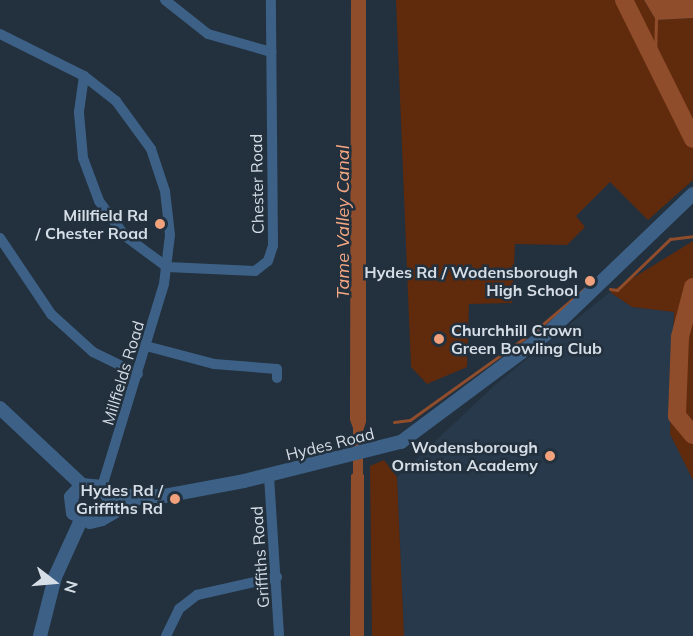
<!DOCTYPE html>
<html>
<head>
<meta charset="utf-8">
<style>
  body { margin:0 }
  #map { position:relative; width:693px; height:636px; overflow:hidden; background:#23303d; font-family:Mulish,sans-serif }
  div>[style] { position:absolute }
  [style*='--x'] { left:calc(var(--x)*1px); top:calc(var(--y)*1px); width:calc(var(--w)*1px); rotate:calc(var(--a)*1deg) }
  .built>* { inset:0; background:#27394b }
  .green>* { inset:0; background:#602a0d }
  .water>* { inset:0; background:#904d2c }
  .stream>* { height:3px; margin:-1.5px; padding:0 1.5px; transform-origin:1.5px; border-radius:1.5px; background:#904d2c }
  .canal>* { height:10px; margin:-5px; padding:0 5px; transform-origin:5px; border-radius:5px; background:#904d2c }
  .river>* { height:18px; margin:-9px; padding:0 9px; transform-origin:9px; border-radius:9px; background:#904d2c }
  .minor>* { height:10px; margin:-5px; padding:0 5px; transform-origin:5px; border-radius:5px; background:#3d6186 }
  .tertiary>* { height:14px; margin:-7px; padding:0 7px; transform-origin:7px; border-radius:7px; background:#3d6186 }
  .dots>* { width:16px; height:16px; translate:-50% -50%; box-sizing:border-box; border:3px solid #23303d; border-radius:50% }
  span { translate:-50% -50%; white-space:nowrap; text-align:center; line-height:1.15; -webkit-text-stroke:5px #23303d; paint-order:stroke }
  .street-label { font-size:16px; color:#d5dde6 }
  .poi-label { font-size:16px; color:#d5dde6; font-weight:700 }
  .right { translate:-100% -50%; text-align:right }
  .left { translate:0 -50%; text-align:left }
  .water-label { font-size:18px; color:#f7a984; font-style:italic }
  .north { position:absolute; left:24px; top:552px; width:60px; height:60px; -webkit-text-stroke:4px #23303d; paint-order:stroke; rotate:106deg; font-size:16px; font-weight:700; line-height:24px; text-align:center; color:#d5dde6 }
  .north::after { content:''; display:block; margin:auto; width:21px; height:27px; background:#d5dde6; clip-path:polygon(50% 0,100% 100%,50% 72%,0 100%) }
</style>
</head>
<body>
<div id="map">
  <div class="built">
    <div style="clip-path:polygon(610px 292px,632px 307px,674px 312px,670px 434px,693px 480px,693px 636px,404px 636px,397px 477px,496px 384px)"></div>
  </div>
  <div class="green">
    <div style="clip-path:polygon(396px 0,644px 0,656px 20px,693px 18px,693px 180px,648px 220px,610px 182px,576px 216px,585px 227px,567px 245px,515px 244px,512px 303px,469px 304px,467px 367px,427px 384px,411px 367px)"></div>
    <div style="clip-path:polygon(693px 241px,693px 480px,670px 434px,674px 312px,632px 307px,610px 292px)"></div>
    <div style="clip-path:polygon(384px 460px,397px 477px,404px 636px,372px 636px,370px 466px)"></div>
  </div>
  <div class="water">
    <div style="clip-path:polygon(351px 0,366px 0,366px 422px,359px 444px,350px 420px)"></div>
    <div style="clip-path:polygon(644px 0,693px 0,693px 18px,656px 20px)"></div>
    <div style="clip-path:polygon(358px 469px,364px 475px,364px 636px,350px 636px,351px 475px)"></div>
  </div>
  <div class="stream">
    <div style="--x:655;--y:59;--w:42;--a:-88.6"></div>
    <div style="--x:610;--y:289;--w:7;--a:8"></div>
    <div style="--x:617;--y:290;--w:74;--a:-43.9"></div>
    <div style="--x:670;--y:239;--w:23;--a:-7"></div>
    <div style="--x:536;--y:330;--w:80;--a:-40.4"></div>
    <div style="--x:394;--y:422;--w:16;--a:-7"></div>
    <div style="--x:410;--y:420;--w:143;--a:-35.6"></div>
  </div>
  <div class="canal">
    <div style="--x:358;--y:483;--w:54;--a:-90"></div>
  </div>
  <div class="river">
    <div style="--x:624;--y:0;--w:155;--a:63.6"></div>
    <div style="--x:693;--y:287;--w:52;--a:104.6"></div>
    <div style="--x:680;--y:337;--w:79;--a:92.2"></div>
    <div style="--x:677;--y:416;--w:25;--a:50"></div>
  </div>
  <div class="minor">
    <div style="--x:165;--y:0;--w:55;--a:38.3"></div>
    <div style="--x:208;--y:34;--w:66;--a:15.9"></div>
    <div style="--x:0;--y:34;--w:94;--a:26.6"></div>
    <div style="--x:84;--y:76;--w:41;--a:38"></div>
    <div style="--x:116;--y:101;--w:59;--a:53.9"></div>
    <div style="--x:151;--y:149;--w:44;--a:71.6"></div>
    <div style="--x:165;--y:191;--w:44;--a:83.5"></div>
    <div style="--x:170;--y:235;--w:49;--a:97"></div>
    <div style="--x:164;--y:284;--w:212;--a:107"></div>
    <div style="--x:84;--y:76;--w:37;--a:98"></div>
    <div style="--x:79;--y:113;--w:45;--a:84.9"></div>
    <div style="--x:83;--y:158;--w:46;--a:69.6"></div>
    <div style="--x:99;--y:201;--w:44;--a:53.4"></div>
    <div style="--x:125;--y:236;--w:52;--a:36.4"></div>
    <div style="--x:167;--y:267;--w:88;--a:2.6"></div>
    <div style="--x:255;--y:271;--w:16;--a:-38"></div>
    <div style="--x:268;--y:261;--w:16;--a:-72"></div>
    <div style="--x:273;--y:246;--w:246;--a:-90.5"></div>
    <div style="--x:0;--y:238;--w:92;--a:56.1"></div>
    <div style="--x:51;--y:314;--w:57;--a:42.1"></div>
    <div style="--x:93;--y:352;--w:50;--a:26.1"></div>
    <div style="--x:146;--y:346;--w:70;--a:14.8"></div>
    <div style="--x:214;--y:364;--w:63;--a:4.5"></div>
    <div style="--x:277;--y:369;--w:9;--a:90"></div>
    <div style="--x:269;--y:476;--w:160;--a:86.4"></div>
    <div style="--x:166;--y:636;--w:30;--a:-64"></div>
    <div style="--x:179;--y:609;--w:23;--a:-38"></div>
    <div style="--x:197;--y:595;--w:82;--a:-12.7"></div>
  </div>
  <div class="tertiary">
    <div style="--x:0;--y:408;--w:112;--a:43.2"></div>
    <div style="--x:110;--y:496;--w:54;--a:0"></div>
    <div style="--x:164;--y:496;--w:81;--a:-10.6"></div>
    <div style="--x:244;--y:481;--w:162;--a:-14"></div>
    <div style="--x:401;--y:442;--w:186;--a:-36.7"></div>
    <div style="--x:550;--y:331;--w:198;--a:-43.8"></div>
    <div style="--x:108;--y:513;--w:12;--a:-76"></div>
    <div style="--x:111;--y:501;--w:17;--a:-123"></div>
    <div style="--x:102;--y:487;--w:20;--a:-174"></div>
    <div style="--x:82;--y:485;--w:16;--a:133"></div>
    <div style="--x:71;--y:497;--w:16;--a:83"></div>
    <div style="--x:73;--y:513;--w:19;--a:28"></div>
    <div style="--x:90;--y:522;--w:12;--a:-14"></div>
    <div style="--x:102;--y:519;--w:39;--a:-30"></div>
    <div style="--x:40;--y:636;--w:61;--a:-75.7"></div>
    <div style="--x:55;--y:577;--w:63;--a:-65.5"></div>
  </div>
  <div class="dots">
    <div style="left:160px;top:224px;background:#f1a17c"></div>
    <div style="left:590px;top:281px;background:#f1a17c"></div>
    <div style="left:439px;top:339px;background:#f1a17c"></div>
    <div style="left:550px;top:456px;background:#f1a17c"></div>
    <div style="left:175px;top:499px;background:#f1a17c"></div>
  </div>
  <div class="street-label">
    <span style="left:257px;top:184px;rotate:-91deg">Chester Road</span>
    <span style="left:123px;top:373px;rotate:-73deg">Millfields Road</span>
    <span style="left:330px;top:444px;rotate:-14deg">Hydes Road</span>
    <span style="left:260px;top:557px;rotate:-94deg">Griffiths Road</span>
  </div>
  <div class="poi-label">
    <span class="right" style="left:148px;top:224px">Millfield Rd<br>/ Chester Road</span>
    <span class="right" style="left:578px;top:281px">Hydes Rd / Wodensborough<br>High School</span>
    <span class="left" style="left:451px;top:339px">Churchhill Crown<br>Green Bowling Club</span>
    <span class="right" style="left:538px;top:456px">Wodensborough<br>Ormiston Academy</span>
    <span class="right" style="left:163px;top:499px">Hydes Rd /<br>Griffiths Rd</span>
  </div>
  <div class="water-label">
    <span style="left:343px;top:222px;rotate:-90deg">Tame Valley Canal</span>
  </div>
  <div class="north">N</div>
</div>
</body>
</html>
